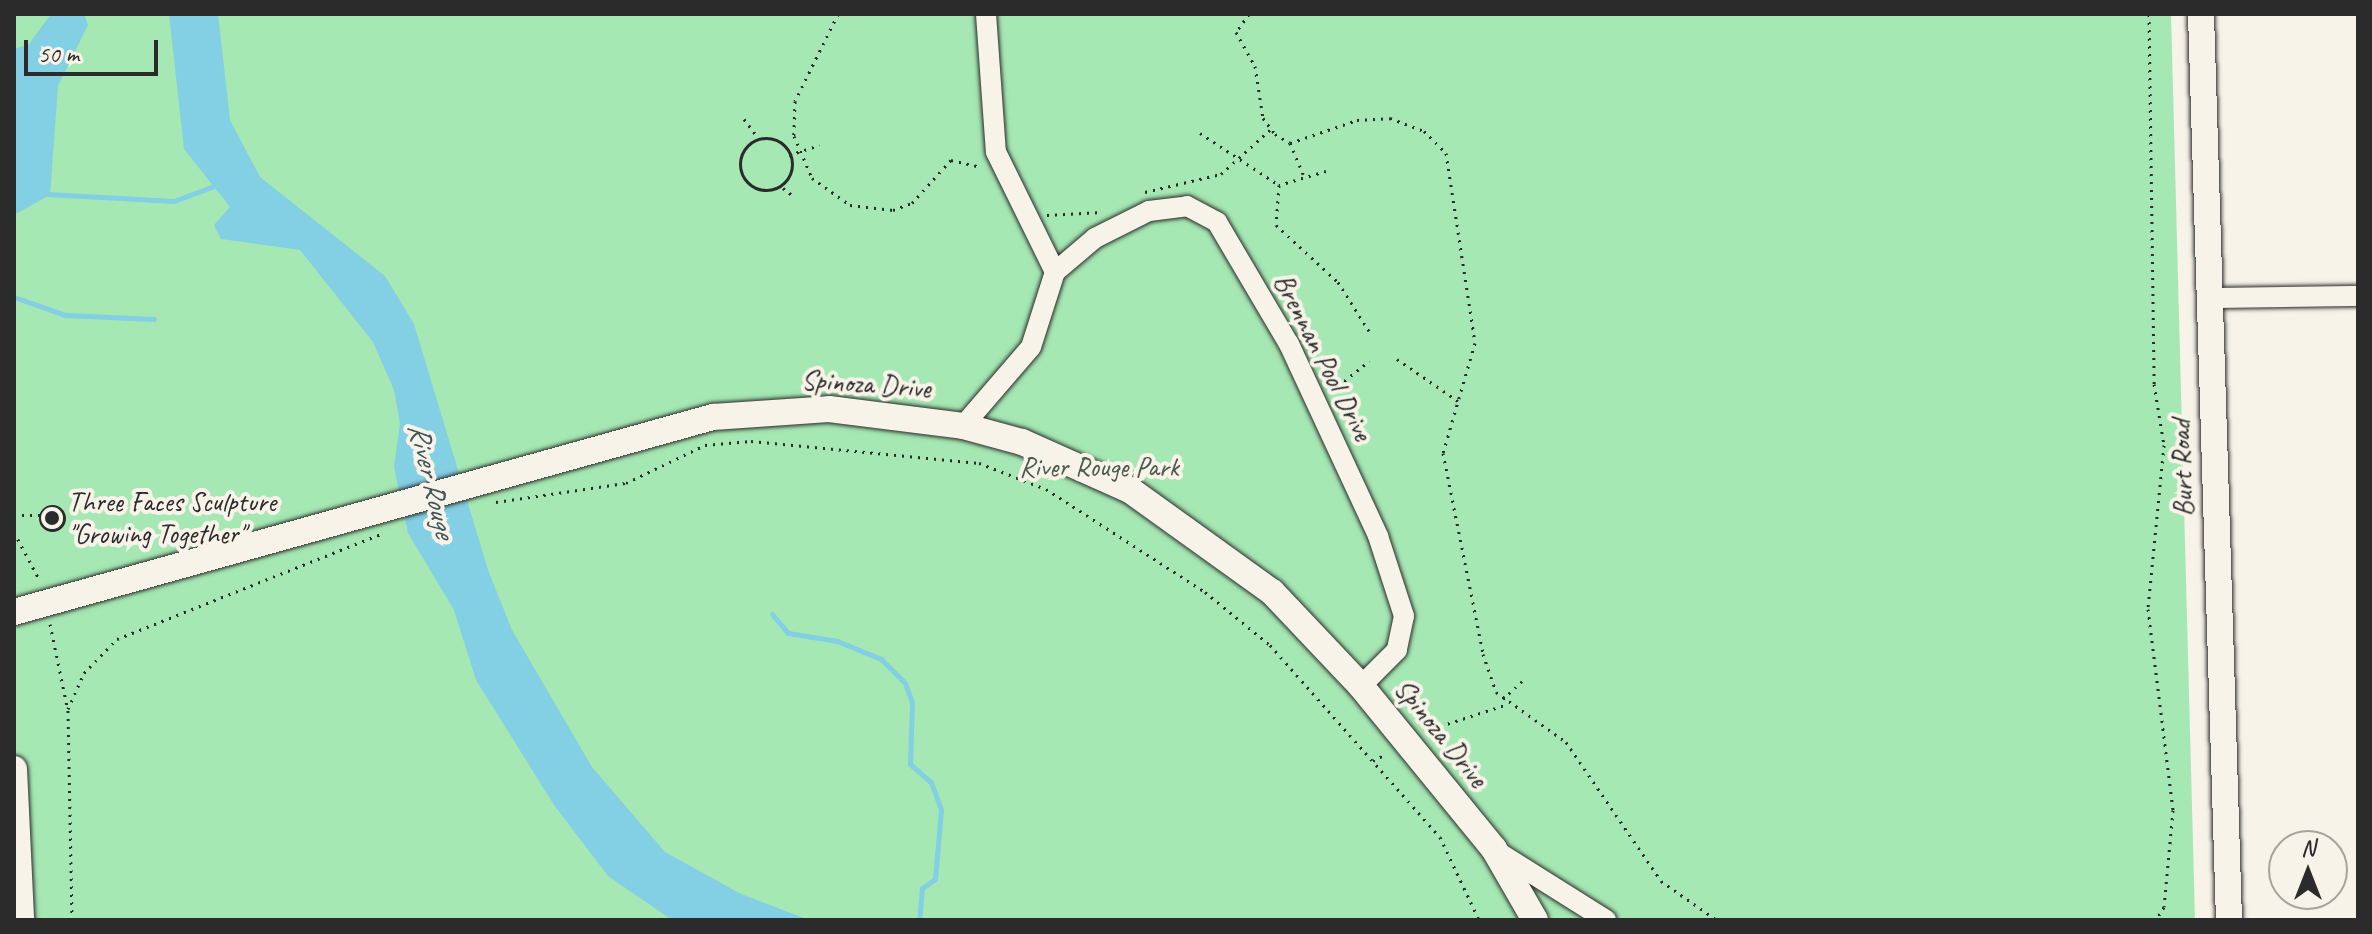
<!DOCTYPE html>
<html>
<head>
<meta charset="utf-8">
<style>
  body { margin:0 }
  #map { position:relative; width:2372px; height:934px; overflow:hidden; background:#f7f3e8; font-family:Caveat,sans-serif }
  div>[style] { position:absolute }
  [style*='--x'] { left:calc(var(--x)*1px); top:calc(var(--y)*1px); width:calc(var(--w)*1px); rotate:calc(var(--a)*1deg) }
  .green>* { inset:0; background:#a5e8b3 }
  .water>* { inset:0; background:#83cfe3 }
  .stream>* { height:5px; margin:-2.5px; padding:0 2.5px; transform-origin:2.5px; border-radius:2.5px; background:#83cfe3 }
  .path>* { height:3px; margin-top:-1.5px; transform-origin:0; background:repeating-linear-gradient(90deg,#2b2b2b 0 2px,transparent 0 8px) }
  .path>.ring { margin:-1.5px; padding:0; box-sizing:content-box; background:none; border:3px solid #2b2b2b; border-radius:50% }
  .roads { filter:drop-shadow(0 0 2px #2b2b2b) drop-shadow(0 0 2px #2b2b2b) }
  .street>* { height:20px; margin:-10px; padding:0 10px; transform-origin:10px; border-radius:10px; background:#f7f3e8 }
  .secondary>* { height:26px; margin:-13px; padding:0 13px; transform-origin:13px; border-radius:13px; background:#f7f3e8 }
  .dots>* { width:22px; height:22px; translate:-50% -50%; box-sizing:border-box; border:4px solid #f7f3e8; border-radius:50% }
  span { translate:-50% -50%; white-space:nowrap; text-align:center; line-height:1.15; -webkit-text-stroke:8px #f7f3e8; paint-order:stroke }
  .street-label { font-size:28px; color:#2b2b2b }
  .park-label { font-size:28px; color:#4a5a4d }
  .poi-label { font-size:28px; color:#2b2b2b }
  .left { translate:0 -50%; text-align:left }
  .water-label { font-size:30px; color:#415459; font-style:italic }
  .frame { position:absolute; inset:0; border:16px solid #2b2b2b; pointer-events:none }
  .north { position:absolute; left:2268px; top:830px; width:80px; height:80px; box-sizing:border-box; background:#f7f3e8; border:2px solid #a5a39c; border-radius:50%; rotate:0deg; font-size:22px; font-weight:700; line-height:32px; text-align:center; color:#2b2b2b }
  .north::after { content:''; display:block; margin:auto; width:28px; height:36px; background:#2b2b2b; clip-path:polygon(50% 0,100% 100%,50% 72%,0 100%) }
  .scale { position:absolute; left:24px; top:40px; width:134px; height:36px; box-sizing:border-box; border:4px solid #2b2b2b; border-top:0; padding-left:10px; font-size:24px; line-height:28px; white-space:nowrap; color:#2b2b2b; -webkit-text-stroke:6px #f7f3e8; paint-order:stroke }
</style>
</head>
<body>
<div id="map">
  <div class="green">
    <div style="clip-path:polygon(14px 14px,2171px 14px,2195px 920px,14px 920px)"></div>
  </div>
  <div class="water">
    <div style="clip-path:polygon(51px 14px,84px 14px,88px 25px,58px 86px,50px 195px,14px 215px,14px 49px,29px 44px)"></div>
    <div style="clip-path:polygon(169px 14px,218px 14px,230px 120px,260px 177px,385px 276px,414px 324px,488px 570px,512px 630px,592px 767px,665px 852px,741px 894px,809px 920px,672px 920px,608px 876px,554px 805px,476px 680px,454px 610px,408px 533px,394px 467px,400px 424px,394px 390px,373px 342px,300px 250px,221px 239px,214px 225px,230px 207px,184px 149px)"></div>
  </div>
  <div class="stream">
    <div style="--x:47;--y:194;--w:127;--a:3.2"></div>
    <div style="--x:174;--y:201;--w:46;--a:-20.4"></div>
    <div style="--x:14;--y:297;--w:54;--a:19.4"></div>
    <div style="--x:65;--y:315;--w:89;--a:2.6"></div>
    <div style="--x:772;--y:614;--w:25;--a:50"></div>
    <div style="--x:788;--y:633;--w:50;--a:9.3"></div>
    <div style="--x:837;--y:641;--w:48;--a:22.2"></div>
    <div style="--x:881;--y:659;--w:34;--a:45"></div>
    <div style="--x:905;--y:683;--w:20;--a:70"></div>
    <div style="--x:912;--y:702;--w:62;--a:91.8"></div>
    <div style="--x:910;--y:764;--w:28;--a:41"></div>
    <div style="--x:931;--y:782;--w:30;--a:70"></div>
    <div style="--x:941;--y:810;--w:69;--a:95"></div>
    <div style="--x:935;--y:879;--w:16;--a:145"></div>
    <div style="--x:922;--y:888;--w:32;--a:95"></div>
  </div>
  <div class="path">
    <div style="--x:838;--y:14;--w:97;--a:116.3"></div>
    <div style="--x:795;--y:101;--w:35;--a:92"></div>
    <div style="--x:794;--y:136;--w:46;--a:66.8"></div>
    <div style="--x:812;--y:178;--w:47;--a:35.4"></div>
    <div style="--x:850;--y:205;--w:43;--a:6.6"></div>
    <div style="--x:893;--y:210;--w:20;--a:-20"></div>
    <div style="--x:912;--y:203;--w:58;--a:-47.8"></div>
    <div style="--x:951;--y:160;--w:31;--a:13"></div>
    <div style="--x:1249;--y:14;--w:22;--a:126"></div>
    <div style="--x:1236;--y:32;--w:39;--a:61"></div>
    <div style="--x:1255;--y:66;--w:53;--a:81.3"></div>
    <div style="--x:1263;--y:118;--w:20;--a:53"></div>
    <div style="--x:1275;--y:134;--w:17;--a:31"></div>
    <div style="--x:1290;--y:143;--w:71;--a:-18.9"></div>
    <div style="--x:1357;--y:120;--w:33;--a:-3"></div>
    <div style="--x:1390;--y:118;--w:36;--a:21"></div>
    <div style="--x:1424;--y:131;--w:31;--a:45"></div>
    <div style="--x:1446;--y:153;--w:192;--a:81.3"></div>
    <div style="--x:1475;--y:343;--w:115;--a:106.2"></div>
    <div style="--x:1443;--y:453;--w:205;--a:78.7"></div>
    <div style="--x:1483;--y:654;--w:40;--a:71.1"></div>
    <div style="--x:1496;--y:692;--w:86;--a:35.5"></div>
    <div style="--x:1566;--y:742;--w:168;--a:55.6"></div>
    <div style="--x:1661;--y:881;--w:68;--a:34.9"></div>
    <div style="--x:2149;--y:14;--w:370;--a:89.2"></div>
    <div style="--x:2154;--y:384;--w:62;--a:80.7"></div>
    <div style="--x:2164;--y:445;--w:165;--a:95.6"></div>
    <div style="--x:2148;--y:609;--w:203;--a:82.9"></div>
    <div style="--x:2173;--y:810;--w:97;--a:95.3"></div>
    <div style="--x:2164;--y:907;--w:15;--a:122"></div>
    <div style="--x:744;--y:119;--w:21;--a:53"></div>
    <div style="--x:1200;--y:133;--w:95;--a:33.4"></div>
    <div class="ring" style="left:740px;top:138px;width:49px;height:49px"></div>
    <div style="--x:1290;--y:143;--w:34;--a:67"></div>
    <div style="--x:789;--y:155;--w:32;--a:-18"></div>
    <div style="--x:1326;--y:171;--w:49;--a:163.4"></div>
    <div style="--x:1279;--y:185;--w:40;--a:94.3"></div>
    <div style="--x:1276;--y:225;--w:84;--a:42.6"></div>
    <div style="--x:1338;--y:282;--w:58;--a:57.7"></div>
    <div style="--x:783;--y:188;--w:11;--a:38"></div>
    <div style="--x:1145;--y:192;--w:78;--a:-13.3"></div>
    <div style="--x:1221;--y:174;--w:67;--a:-42"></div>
    <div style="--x:1047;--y:215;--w:55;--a:-3.1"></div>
    <div style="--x:1397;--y:359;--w:74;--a:34.5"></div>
    <div style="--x:1332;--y:391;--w:48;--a:-39"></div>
    <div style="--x:496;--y:502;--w:131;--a:-8.3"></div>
    <div style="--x:626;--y:483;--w:88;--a:-25.7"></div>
    <div style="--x:705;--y:445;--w:46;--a:-5"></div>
    <div style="--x:751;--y:441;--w:229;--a:5.5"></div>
    <div style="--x:979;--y:463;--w:72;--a:21.2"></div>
    <div style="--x:1046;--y:489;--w:189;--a:32.9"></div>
    <div style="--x:1205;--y:592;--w:84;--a:39.2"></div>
    <div style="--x:1270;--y:645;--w:256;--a:48.5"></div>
    <div style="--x:1440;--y:837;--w:92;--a:64.8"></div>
    <div class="ring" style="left:40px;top:506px;width:21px;height:21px"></div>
    <div style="--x:14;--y:515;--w:27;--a:0"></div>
    <div style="--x:14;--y:532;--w:55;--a:62"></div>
    <div style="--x:50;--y:624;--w:84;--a:78.3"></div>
    <div style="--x:1503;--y:699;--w:26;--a:-43"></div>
    <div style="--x:1425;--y:731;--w:87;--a:-18"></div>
    <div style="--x:1373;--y:761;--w:13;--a:-29"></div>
    <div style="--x:72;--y:920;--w:211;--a:-91.1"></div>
    <div style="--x:68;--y:709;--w:39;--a:-66"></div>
    <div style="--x:84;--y:673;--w:47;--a:-45.9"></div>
    <div style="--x:117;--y:639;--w:284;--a:-21.7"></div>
  </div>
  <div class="roads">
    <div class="street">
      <div style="--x:986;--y:14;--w:138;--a:85.9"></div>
      <div style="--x:996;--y:152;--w:134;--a:63.8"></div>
      <div style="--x:1055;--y:272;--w:52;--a:-40.4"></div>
      <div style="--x:1095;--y:238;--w:60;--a:-26.6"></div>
      <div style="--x:1149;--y:211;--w:38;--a:-7"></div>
      <div style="--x:1187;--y:206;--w:34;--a:28"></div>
      <div style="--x:1217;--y:222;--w:142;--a:59.5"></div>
      <div style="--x:1289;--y:344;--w:212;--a:65.1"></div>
      <div style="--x:1378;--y:536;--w:84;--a:72"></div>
      <div style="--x:1404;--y:616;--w:35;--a:102"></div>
      <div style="--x:1397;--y:650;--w:51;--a:135"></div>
      <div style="--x:2209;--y:298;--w:149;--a:-0.8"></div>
      <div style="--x:963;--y:426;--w:104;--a:-49.3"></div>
      <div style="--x:1031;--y:347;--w:79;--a:-72.3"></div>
      <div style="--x:1498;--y:852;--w:128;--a:32.2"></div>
    </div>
    <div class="secondary">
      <div style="--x:2201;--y:14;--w:906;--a:88.23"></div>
      <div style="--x:14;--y:612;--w:726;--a:-15.59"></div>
      <div style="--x:713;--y:417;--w:116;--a:-3.9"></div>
      <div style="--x:829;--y:409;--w:135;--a:7.2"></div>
      <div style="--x:963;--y:426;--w:61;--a:15.2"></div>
      <div style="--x:1022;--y:442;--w:118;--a:24"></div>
      <div style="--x:1130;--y:490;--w:175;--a:35.7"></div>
      <div style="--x:1272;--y:592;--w:129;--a:46.6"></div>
      <div style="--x:1361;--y:686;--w:210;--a:50.8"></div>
      <div style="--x:1494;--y:849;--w:82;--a:60"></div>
      <div style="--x:14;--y:769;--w:151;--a:87.3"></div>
    </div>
  </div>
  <div class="dots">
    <div style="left:52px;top:518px;background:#2b2b2b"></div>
  </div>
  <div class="street-label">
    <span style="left:1323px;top:357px;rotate:63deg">Brennan Pool Drive</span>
    <span style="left:866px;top:384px;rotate:4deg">Spinoza Drive</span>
    <span style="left:2182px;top:468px;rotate:-92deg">Burt Road</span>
    <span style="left:1441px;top:733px;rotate:51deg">Spinoza Drive</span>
  </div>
  <div class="park-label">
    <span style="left:1099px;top:467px">River Rouge Park</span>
  </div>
  <div class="poi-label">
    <span class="left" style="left:68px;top:518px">Three Faces Sculpture<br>"Growing Together"</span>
  </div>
  <div class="water-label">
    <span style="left:432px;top:480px;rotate:76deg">River Rouge</span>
  </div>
  <div class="frame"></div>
  <div class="north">N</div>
  <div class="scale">50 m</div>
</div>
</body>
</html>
